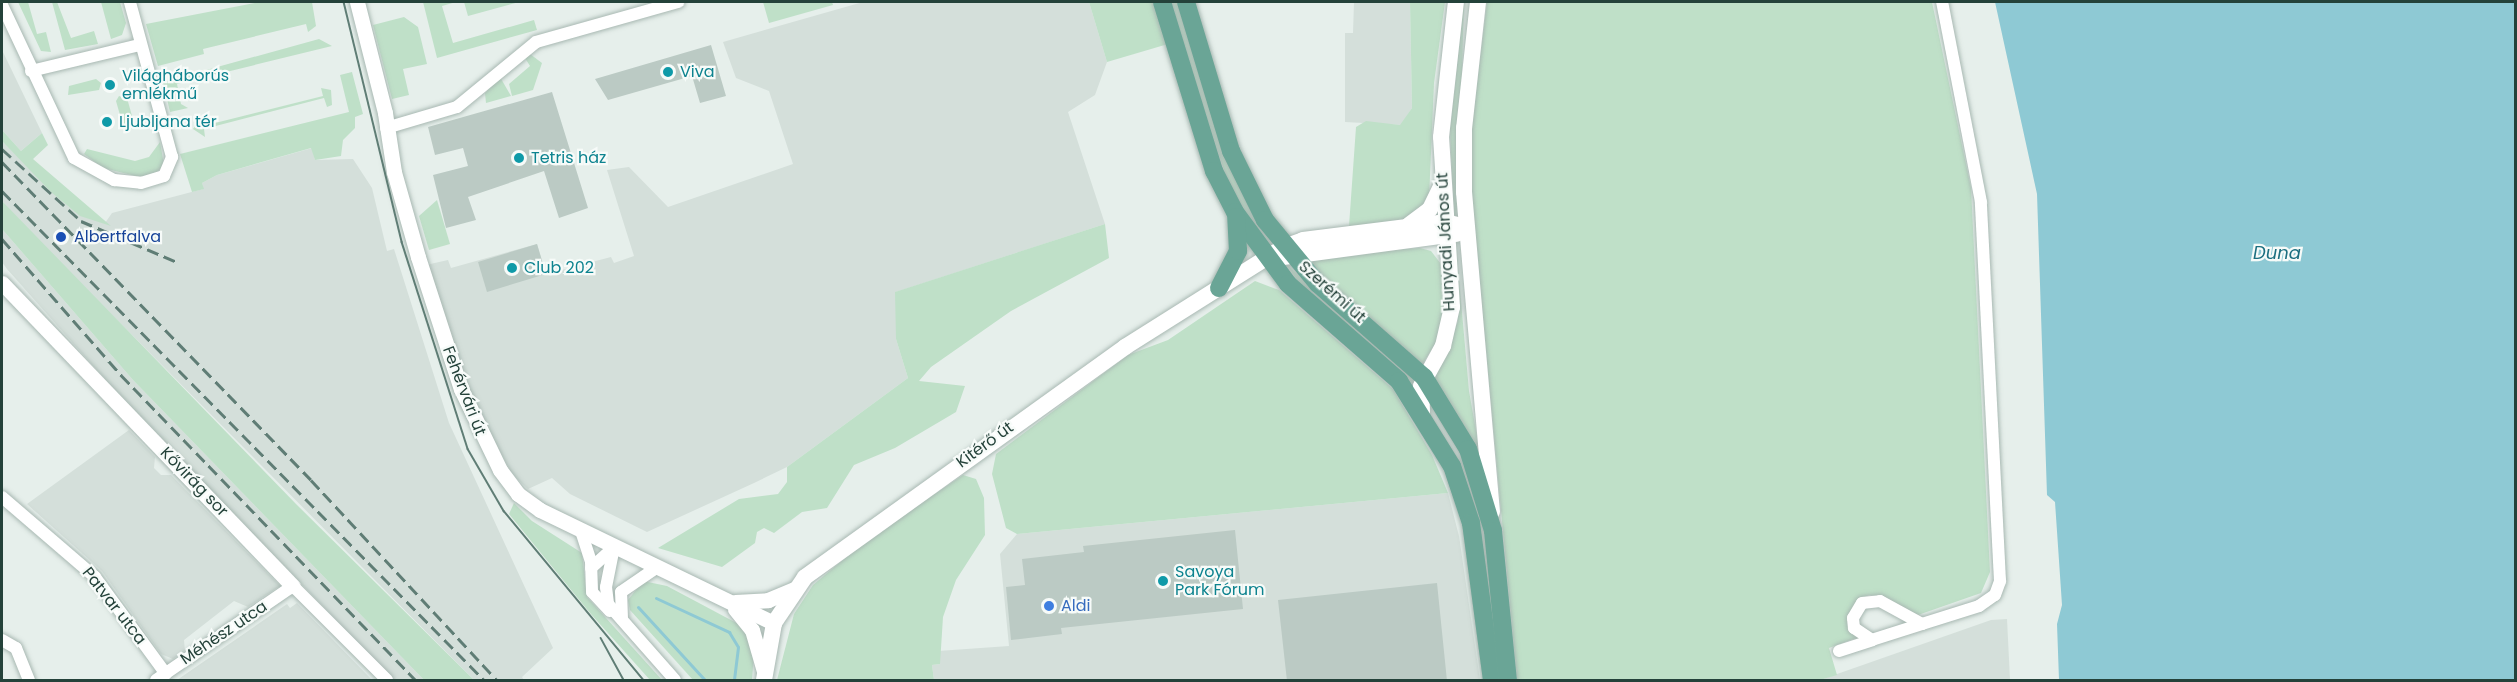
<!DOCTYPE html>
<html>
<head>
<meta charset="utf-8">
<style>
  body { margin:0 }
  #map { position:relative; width:2517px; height:682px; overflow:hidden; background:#e6efeb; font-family:Poppins,sans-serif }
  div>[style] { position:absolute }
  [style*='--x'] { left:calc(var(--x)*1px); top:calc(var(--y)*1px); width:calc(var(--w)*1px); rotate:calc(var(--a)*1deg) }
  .built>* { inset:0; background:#d4dfda }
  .green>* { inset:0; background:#bfe0c8 }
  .water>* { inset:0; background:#8ec9d4 }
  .stream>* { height:3px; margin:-1.5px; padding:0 1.5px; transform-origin:1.5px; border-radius:1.5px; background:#8ec9d4 }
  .building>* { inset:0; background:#bbcac4 }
  .roads { filter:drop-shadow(0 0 2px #a8b8b2) drop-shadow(0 0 2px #a8b8b2) }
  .minor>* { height:12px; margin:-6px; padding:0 6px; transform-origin:6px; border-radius:6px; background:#fff }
  .tertiary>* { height:15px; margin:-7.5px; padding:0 7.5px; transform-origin:7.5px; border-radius:7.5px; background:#fff }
  .secondary>* { height:16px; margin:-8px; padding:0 8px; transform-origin:8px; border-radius:8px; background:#fff }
  .primary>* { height:18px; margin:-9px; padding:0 9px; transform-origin:9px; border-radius:9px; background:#6aa596 }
  .tram>* { height:1.5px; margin:-0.75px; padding:0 0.75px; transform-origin:0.75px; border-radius:0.75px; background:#5f7d75 }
  .rail>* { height:3px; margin-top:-1.5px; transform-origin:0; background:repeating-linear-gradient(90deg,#5f7d75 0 12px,transparent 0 18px) }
  .dots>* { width:16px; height:16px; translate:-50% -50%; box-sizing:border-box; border:3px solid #f7fbf9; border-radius:50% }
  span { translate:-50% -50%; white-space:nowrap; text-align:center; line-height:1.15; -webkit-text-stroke:4.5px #f7fbf9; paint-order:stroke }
  .culture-label { font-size:16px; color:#0d838f }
  .left { translate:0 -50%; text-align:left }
  .transit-label { font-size:16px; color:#164399 }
  .street-label { font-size:16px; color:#24423a }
  .shop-label { font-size:16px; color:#366cbe }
  .water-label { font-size:18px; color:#1c6f80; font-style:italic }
  .frame { position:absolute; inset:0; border:3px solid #24423a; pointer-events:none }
</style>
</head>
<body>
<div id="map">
  <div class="built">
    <div style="clip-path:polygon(863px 2px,1089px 2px,1107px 62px,1095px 95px,1068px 112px,1105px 224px,896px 292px,896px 339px,908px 378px,787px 467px,754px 483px,647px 532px,570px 494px,552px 478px,528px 489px,512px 474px,478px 412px,426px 265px,448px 260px,451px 268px,537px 244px,546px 274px,611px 257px,614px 263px,634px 256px,607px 170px,629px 167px,668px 207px,793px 164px,769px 91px,736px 78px,723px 42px)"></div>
    <div style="clip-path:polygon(1354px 2px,1410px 2px,1412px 108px,1401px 125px,1345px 122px,1345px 33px,1353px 33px)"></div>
    <div style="clip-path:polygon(2px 50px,42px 133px,21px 151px,2px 130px)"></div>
    <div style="clip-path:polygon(2px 141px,69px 207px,105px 223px,112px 213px,203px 189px,202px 183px,217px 175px,312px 148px,315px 160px,353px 159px,372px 188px,387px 251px,394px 249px,449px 423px,553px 648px,522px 677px,524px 680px,474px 680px,22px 224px,2px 201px)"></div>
    <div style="clip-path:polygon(2px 229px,133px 380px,424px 680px,394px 680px,120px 396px,7px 269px,2px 262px)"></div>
    <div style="clip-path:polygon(129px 430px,155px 457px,154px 468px,161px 475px,171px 475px,280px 586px,248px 607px,234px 601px,184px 640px,185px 651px,173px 659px,161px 654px,102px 571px,27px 504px)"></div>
    <div style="clip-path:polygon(1448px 493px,1459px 536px,1480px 680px,934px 680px,932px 665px,940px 664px,938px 651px,1009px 646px,1000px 554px,1017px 534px)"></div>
    <div style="clip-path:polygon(297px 603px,372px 680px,177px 680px,287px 604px,290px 608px)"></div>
    <div style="clip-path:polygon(2007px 619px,2010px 680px,1820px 680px,1991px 620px)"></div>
  </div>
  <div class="green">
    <div style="clip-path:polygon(18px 2px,28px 2px,37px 34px,46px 32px,51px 52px,41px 51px)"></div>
    <div style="clip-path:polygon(52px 2px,57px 2px,71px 38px,94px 31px,98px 44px,65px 50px)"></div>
    <div style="clip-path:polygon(101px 2px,120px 2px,126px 23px,122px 35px,111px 39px)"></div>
    <div style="clip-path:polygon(260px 2px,312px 2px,316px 26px,308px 32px,306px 24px,203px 49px,204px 54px,158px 66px,146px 24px)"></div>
    <div style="clip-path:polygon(423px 2px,456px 2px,442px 6px,453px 43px,534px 20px,537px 30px,437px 58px)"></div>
    <div style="clip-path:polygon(464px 2px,519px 2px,468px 16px)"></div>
    <div style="clip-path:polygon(763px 2px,832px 2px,833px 5px,769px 23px)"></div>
    <div style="clip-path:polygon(1089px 2px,1154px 2px,1168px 44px,1107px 62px)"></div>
    <div style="clip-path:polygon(1169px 2px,1180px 2px,1264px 237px,1245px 215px,1225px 173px)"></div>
    <div style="clip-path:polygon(1410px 2px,1445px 2px,1434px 83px,1429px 199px,1409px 221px,1349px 226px,1356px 127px,1366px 121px,1400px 125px,1412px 108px)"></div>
    <div style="clip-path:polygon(1464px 2px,1458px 207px,1454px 219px,1450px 129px)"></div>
    <div style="clip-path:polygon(1487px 2px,1932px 2px,1971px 188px,1990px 572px,1981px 593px,1918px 615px,1886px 598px,1869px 595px,1858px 600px,1848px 619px,1856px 638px,1829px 648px,1837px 675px,1820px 680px,1517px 680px,1472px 202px,1472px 125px)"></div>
    <div style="clip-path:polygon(404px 17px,418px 27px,427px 64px,403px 69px,409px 95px,392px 99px,373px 25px)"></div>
    <div style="clip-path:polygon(319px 39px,332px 46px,177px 84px,181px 104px,188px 108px,170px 112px,163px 82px)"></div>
    <div style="clip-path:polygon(530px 54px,542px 63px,533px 90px,512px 96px,509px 84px,530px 66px,525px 58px)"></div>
    <div style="clip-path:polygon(352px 72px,363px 114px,355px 117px,355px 128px,343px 140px,341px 156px,315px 160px,311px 148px,217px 175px,202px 183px,204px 189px,192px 192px,180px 154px,349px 112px,340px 75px)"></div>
    <div style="clip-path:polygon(500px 77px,511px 96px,486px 103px,485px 93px)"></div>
    <div style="clip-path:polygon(96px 79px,101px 83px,99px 90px,68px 95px,69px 86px)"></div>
    <div style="clip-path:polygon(321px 88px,331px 90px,332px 105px,327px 107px,324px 98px,204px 129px,205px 137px,193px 129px,201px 118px,203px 126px,323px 96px)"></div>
    <div style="clip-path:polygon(119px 96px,127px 98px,134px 123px,130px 131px,124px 129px,116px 101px)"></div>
    <div style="clip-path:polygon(2px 130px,21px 151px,42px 133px,48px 145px,33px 159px,111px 226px,80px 216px,51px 192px,2px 141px)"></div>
    <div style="clip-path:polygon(160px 142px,164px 165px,154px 175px,140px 177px,103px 168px,84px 154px,87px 149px,135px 161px,149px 157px)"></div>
    <div style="clip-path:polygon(437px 200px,450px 244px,429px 250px,419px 216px)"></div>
    <div style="clip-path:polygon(2px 201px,296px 504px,474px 680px,424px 680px,133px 380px,2px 229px)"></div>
    <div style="clip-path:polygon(1105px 224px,1109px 258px,1011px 311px,931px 367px,919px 381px,965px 386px,956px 412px,895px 448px,854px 465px,827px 508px,802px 512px,774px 533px,764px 528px,757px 532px,755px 543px,722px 567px,658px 548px,739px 499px,778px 494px,787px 482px,787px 467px,908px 378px,896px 339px,895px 292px)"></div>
    <div style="clip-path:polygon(1456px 245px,1469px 391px,1481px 459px,1434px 379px,1458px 321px)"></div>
    <div style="clip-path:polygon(1420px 248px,1431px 251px,1441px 264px,1445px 305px,1438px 339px,1422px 365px,1334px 291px,1310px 262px,1333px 254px)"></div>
    <div style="clip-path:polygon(1287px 265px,1414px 378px,1412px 384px,1306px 293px)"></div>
    <div style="clip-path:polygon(1255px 281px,1279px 290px,1393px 389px,1432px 455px,1448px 493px,1017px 534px,1006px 528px,992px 474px,996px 454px,1128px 355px,1168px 340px)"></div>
    <div style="clip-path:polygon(963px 475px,976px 479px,984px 498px,985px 535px,956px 580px,943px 617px,940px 664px,932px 665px,934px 680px,777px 680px,794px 614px,813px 585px,868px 539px)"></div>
    <div style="clip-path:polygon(514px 503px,532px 521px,582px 553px,587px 597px,662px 680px,650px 680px,590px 613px,509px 514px)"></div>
    <div style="clip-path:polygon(643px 581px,667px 586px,744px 627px,754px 653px,752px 680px,693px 680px,630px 610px,628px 600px)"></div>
  </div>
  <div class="water">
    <div style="clip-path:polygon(1995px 2px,2515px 2px,2515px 680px,2059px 680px,2057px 624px,2062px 605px,2055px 502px,2047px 495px,2037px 194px)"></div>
  </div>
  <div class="stream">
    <div style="--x:656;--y:598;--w:81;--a:25"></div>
    <div style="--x:729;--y:632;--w:17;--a:59"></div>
    <div style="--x:738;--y:647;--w:33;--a:97"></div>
    <div style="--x:638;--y:607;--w:99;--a:47.5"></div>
  </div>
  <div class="building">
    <div style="clip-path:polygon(711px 45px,726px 96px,700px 103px,692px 76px,608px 100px,595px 79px)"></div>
    <div style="clip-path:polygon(552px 92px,588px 208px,559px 218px,544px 171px,468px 197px,476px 220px,446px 228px,433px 175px,468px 166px,463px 148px,435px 155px,428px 127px)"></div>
    <div style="clip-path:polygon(537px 244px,546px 274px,487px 292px,478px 262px)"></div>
    <div style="clip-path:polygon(1235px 530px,1243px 609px,1061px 628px,1062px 634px,1011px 640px,1006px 587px,1025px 585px,1022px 559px,1084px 552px,1083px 546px)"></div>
    <div style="clip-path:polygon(1437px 583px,1447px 681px,1287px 681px,1278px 600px)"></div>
  </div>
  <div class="roads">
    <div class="minor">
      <div style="--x:2;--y:5;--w:169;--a:64.8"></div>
      <div style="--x:74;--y:158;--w:46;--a:28.8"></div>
      <div style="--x:114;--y:180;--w:27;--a:6"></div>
      <div style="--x:141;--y:183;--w:24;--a:-17"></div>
      <div style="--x:164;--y:176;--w:21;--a:-67"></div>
      <div style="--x:172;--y:157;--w:161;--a:-105.2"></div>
      <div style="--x:31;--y:71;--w:111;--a:-13.5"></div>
      <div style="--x:386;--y:128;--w:74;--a:-16.5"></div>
      <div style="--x:457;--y:107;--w:102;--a:-39.4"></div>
      <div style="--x:536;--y:42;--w:148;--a:-15.7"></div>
      <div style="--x:2;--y:497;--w:123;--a:40.7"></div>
      <div style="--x:95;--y:577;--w:120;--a:53.8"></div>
      <div style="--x:581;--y:531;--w:33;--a:72"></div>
      <div style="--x:591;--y:562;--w:30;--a:88"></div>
      <div style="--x:592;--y:592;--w:26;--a:47"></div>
      <div style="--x:591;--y:568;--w:31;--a:-42"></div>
      <div style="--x:614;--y:547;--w:41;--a:101.3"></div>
      <div style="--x:606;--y:587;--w:17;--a:83"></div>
      <div style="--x:608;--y:604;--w:101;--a:48.6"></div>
      <div style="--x:622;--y:619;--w:27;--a:-92"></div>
      <div style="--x:621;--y:592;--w:42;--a:-34.4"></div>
      <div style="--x:1922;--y:624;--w:52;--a:162.3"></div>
      <div style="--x:1872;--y:640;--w:22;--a:-146"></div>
      <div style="--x:1854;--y:628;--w:10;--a:-96"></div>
      <div style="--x:1853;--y:618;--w:17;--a:-59"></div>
      <div style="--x:1862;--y:603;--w:18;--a:-6"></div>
      <div style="--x:1880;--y:601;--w:48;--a:28.7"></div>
      <div style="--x:1922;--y:624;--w:60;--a:-17.5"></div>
      <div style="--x:1979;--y:606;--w:19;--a:-35"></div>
      <div style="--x:1995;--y:595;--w:15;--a:-70"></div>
      <div style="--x:2000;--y:581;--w:379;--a:-92.9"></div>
      <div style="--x:1981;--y:202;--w:204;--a:-101"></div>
      <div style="--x:2;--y:640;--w:16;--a:30"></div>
      <div style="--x:16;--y:648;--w:35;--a:68"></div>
      <div style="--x:1839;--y:651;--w:35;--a:-18"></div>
      <div style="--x:156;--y:680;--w:166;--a:-34.5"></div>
      <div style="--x:293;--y:586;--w:133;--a:45"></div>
    </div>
    <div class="tertiary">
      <div style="--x:357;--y:2;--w:114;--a:75.8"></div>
      <div style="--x:385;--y:113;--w:60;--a:81.3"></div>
      <div style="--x:394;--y:172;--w:88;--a:74.2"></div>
      <div style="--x:418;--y:257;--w:139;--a:72"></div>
      <div style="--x:461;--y:389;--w:90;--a:64.3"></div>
      <div style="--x:500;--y:470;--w:30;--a:53"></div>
      <div style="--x:518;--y:494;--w:27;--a:36"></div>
      <div style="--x:540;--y:510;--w:260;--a:25.8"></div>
      <div style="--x:2;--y:283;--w:420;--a:46.2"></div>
      <div style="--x:735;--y:602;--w:33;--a:-3"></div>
      <div style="--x:768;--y:600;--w:28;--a:-23"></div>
      <div style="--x:735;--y:609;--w:27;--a:51"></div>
      <div style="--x:752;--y:630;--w:43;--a:73.7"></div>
    </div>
    <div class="secondary">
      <div style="--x:1478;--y:2;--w:127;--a:96.3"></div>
      <div style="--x:1464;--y:128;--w:64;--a:90"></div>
      <div style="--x:1464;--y:192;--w:321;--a:85"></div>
      <div style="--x:1409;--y:225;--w:26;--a:-37"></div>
      <div style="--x:1430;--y:209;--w:25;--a:-64"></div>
      <div style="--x:1283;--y:257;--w:175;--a:-7.6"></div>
      <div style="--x:1422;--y:412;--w:26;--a:-92"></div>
      <div style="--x:1421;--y:386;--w:46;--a:-61.2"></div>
      <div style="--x:1443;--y:346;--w:40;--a:-77"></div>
      <div style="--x:1452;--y:307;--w:170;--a:-93.7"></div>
      <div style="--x:1441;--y:137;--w:136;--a:-83.7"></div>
      <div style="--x:764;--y:680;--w:58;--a:-80"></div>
      <div style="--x:774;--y:623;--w:55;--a:-56"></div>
      <div style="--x:805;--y:577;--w:394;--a:-35.7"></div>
      <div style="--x:1125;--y:347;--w:188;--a:-32.2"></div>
      <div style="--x:1284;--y:247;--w:20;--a:-20"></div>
      <div style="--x:1303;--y:240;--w:143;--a:-7.2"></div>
      <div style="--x:1445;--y:222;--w:22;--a:13"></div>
    </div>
    <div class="primary">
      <div style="--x:1162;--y:2;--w:177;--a:72.9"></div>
      <div style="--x:1214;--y:171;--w:46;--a:62.9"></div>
      <div style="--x:1235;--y:212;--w:89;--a:53.6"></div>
      <div style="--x:1288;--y:284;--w:147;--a:41.1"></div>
      <div style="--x:1399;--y:381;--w:100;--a:58.1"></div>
      <div style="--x:1452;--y:466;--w:60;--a:71.6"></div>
      <div style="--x:1471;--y:523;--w:158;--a:82.4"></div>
      <div style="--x:1186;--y:2;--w:156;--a:73.2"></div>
      <div style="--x:1231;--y:151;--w:77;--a:63.8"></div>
      <div style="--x:1265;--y:220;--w:83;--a:50.4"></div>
      <div style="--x:1318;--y:284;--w:141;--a:41.3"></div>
      <div style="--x:1424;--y:377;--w:84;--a:58.6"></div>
      <div style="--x:1468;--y:449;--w:86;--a:73"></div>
      <div style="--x:1493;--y:531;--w:150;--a:84.3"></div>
      <div style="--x:1219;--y:288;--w:42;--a:-62.8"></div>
      <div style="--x:1238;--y:251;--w:34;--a:-93"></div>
    </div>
  </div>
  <div class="tram">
    <div style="--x:344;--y:2;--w:247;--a:76.4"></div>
    <div style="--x:402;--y:242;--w:217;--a:72.3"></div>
    <div style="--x:468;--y:449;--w:72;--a:59.9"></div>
    <div style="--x:504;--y:511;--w:219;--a:50.4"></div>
    <div style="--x:601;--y:638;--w:48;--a:61.3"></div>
  </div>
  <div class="rail">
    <div style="--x:2;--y:149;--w:107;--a:42.3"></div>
    <div style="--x:81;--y:221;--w:104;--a:23.1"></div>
    <div style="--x:2;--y:162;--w:443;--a:45.8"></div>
    <div style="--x:311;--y:480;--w:273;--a:47.1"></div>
    <div style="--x:2;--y:191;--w:687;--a:45.41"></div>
    <div style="--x:2;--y:239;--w:181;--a:48.8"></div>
    <div style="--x:121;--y:375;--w:424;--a:46"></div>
  </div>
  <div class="dots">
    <div style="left:668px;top:72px;background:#0f9aa8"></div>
    <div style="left:110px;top:85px;background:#0f9aa8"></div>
    <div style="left:107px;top:122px;background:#0f9aa8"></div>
    <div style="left:519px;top:158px;background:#0f9aa8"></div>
    <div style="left:61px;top:237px;background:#1a4fb4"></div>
    <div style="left:512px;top:268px;background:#0f9aa8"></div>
    <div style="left:1163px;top:581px;background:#0f9aa8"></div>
    <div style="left:1049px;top:606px;background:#3f7fe0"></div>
  </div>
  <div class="culture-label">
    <span class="left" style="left:680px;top:72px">Viva</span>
    <span class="left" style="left:122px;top:85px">Világháborús<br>emlékmű</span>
    <span class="left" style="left:119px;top:122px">Ljubljana tér</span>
    <span class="left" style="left:531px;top:158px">Tetris ház</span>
    <span class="left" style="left:524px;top:268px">Club 202</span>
    <span class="left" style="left:1175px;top:581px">Savoya<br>Park Fórum</span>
  </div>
  <div class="transit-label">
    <span class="left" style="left:74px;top:237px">Albertfalva</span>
  </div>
  <div class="street-label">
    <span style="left:1446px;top:242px;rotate:-93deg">Hunyadi János út</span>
    <span style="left:1332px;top:292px;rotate:42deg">Szerémi út</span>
    <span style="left:464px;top:391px;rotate:69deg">Fehérvári út</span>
    <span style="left:985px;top:445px;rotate:-36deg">Kitérő út</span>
    <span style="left:194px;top:482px;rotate:46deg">Kővirág sor</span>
    <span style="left:114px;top:606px;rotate:52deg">Patvar utca</span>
    <span style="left:224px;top:633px;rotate:-34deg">Méhész utca</span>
  </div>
  <div class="shop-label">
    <span class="left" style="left:1061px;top:606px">Aldi</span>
  </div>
  <div class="water-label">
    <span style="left:2277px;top:253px">Duna</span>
  </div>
  <div class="frame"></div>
</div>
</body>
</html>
